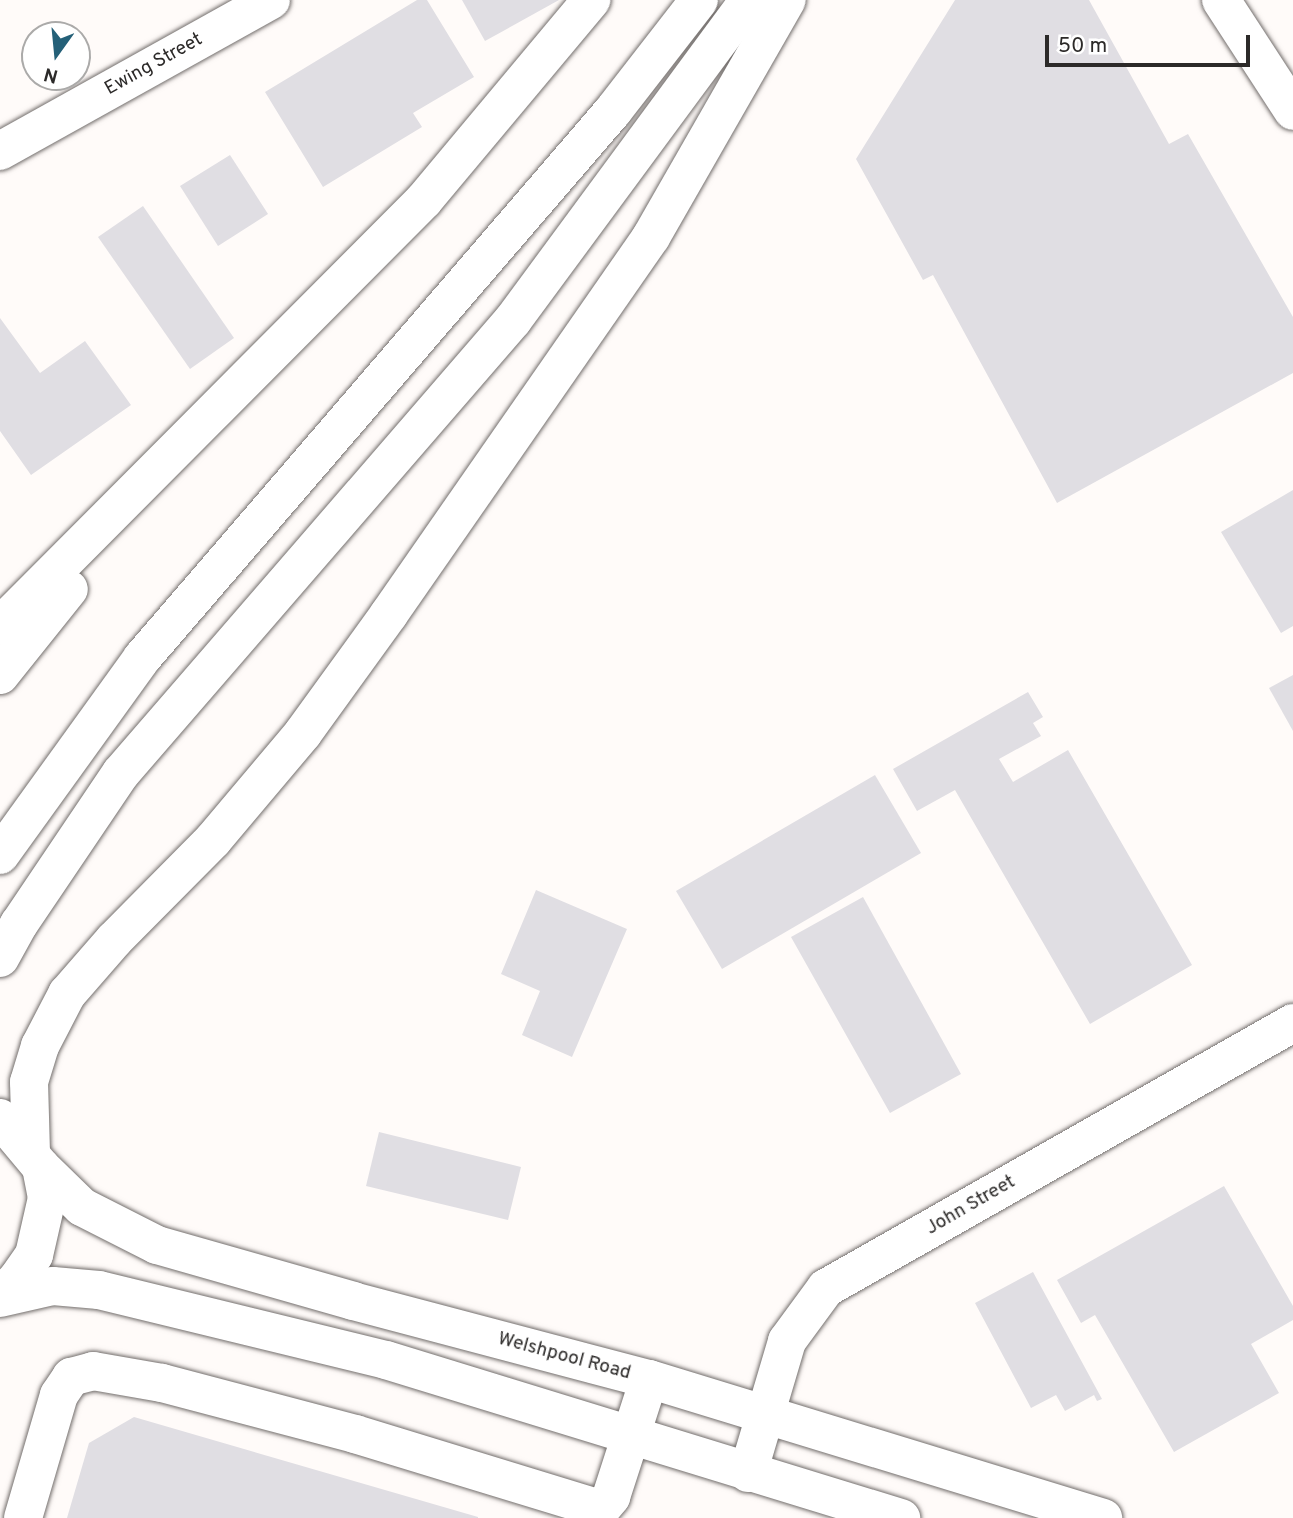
<!DOCTYPE html>
<html>
<head>
<meta charset="utf-8">
<style>
  body { margin:0 }
  #map { position:relative; width:1293px; height:1518px; overflow:hidden; background:#fffbf9; font-family:Overpass,sans-serif }
  div>[style] { position:absolute }
  [style*='--x'] { left:calc(var(--x)*1px); top:calc(var(--y)*1px); width:calc(var(--w)*1px); rotate:calc(var(--a)*1deg) }
  .building>* { inset:0; background:#e0dee3 }
  .roads { filter:drop-shadow(0 0 2px #736e6c) drop-shadow(0 0 2px #736e6c) }
  .minor>* { height:38px; margin:-19px; padding:0 19px; transform-origin:19px; border-radius:19px; background:#fff }
  .major>* { height:38px; margin:-19px; padding:0 19px; transform-origin:19px; border-radius:19px; background:#fff }
  .highway>* { height:38px; margin:-19px; padding:0 19px; transform-origin:19px; border-radius:19px; background:#fff }
  span { translate:-50% -50%; white-space:nowrap; text-align:center; line-height:1.15; -webkit-text-stroke:5px #fff; paint-order:stroke }
  .street-label { font-size:19px; color:#2c2a29 }
  .north { position:absolute; left:21px; top:21px; width:70px; height:70px; box-sizing:border-box; background:#fff; border:2px solid #abaaa9; border-radius:50%; rotate:195deg; font-size:19px; font-weight:700; line-height:28px; text-align:center; color:#2c2a29 }
  .north::after { content:''; display:block; margin:auto; width:24px; height:32px; background:#246078; clip-path:polygon(50% 0,100% 100%,50% 72%,0 100%) }
  .scale { position:absolute; left:1045px; top:35px; width:205px; height:32px; box-sizing:border-box; border:4px solid #2c2a29; border-top:0; padding-left:9px; font-size:21px; line-height:24px; white-space:nowrap; color:#2c2a29; -webkit-text-stroke:5px #fff; paint-order:stroke }
</style>
</head>
<body>
<div id="map">
  <div class="building">
    <div style="clip-path:polygon(417px 0,427px 0,474px 77px,413px 113px,422px 127px,323px 187px,265px 92px)"></div>
    <div style="clip-path:polygon(462px 0,559px 0,485px 41px)"></div>
    <div style="clip-path:polygon(955px 0,1089px 0,1169px 144px,1188px 134px,1293px 317px,1293px 373px,1057px 503px,933px 275px,923px 280px,856px 159px)"></div>
    <div style="clip-path:polygon(230px 155px,268px 214px,218px 246px,180px 186px)"></div>
    <div style="clip-path:polygon(143px 206px,234px 338px,190px 369px,98px 237px)"></div>
    <div style="clip-path:polygon(0 318px,40px 373px,85px 341px,131px 405px,31px 475px,0 431px)"></div>
    <div style="clip-path:polygon(1293px 490px,1293px 626px,1281px 633px,1221px 532px)"></div>
    <div style="clip-path:polygon(1293px 675px,1293px 731px,1269px 688px)"></div>
    <div style="clip-path:polygon(1028px 692px,1043px 717px,1033px 723px,1041px 736px,999px 759px,1013px 782px,1068px 750px,1192px 965px,1090px 1024px,955px 790px,917px 811px,893px 769px)"></div>
    <div style="clip-path:polygon(875px 775px,921px 853px,722px 969px,676px 891px)"></div>
    <div style="clip-path:polygon(536px 890px,627px 929px,572px 1057px,522px 1035px,540px 991px,501px 974px)"></div>
    <div style="clip-path:polygon(863px 897px,961px 1074px,890px 1113px,791px 937px)"></div>
    <div style="clip-path:polygon(379px 1132px,521px 1167px,508px 1220px,366px 1186px)"></div>
    <div style="clip-path:polygon(1224px 1186px,1293px 1306px,1293px 1320px,1251px 1344px,1279px 1393px,1174px 1452px,1095px 1315px,1081px 1323px,1057px 1280px)"></div>
    <div style="clip-path:polygon(1033px 1272px,1102px 1399px,1097px 1401px,1094px 1395px,1065px 1411px,1056px 1395px,1031px 1408px,975px 1303px)"></div>
    <div style="clip-path:polygon(134px 1417px,478px 1517px,478px 1518px,67px 1518px,89px 1443px)"></div>
  </div>
  <div class="roads">
    <div class="minor">
      <div style="--x:1221;--y:0;--w:132;--a:57"></div>
      <div style="--x:0;--y:151;--w:310;--a:-29.1"></div>
      <div style="--x:748;--y:1473;--w:138;--a:-73.5"></div>
      <div style="--x:787;--y:1341;--w:66;--a:-53.7"></div>
      <div style="--x:826;--y:1288;--w:537;--a:-29.57"></div>
      <div style="--x:601;--y:1509;--w:16;--a:-50"></div>
      <div style="--x:611;--y:1497;--w:124;--a:-72.1"></div>
      <div style="--x:23;--y:1518;--w:128;--a:-73.7"></div>
      <div style="--x:59;--y:1395;--w:22;--a:-56"></div>
      <div style="--x:71;--y:1377;--w:23;--a:-15"></div>
      <div style="--x:93;--y:1371;--w:70;--a:9.9"></div>
      <div style="--x:162;--y:1383;--w:200;--a:14.8"></div>
      <div style="--x:355;--y:1434;--w:257;--a:17"></div>
      <div style="--x:601;--y:1509;--w:17;--a:147"></div>
    </div>
    <div class="major">
      <div style="--x:0;--y:1118;--w:64;--a:50.1"></div>
      <div style="--x:41;--y:1167;--w:32;--a:79"></div>
      <div style="--x:47;--y:1198;--w:58;--a:102.8"></div>
      <div style="--x:34;--y:1255;--w:28;--a:125"></div>
      <div style="--x:18;--y:1278;--w:26;--a:133"></div>
      <div style="--x:41;--y:1167;--w:57;--a:44.3"></div>
      <div style="--x:82;--y:1207;--w:84;--a:26.9"></div>
      <div style="--x:157;--y:1245;--w:204;--a:15.9"></div>
      <div style="--x:353;--y:1301;--w:306;--a:14.8"></div>
      <div style="--x:649;--y:1379;--w:475;--a:17"></div>
      <div style="--x:0;--y:1298;--w:54;--a:-12.8"></div>
      <div style="--x:53;--y:1286;--w:46;--a:5"></div>
      <div style="--x:99;--y:1290;--w:295;--a:13.7"></div>
      <div style="--x:386;--y:1360;--w:539;--a:17.06"></div>
    </div>
    <div class="highway">
      <div style="--x:0;--y:626;--w:601;--a:-45.13"></div>
      <div style="--x:424;--y:200;--w:261;--a:-50.1"></div>
      <div style="--x:0;--y:675;--w:110;--a:-51.3"></div>
      <div style="--x:0;--y:855;--w:243;--a:-54.2"></div>
      <div style="--x:142;--y:658;--w:722;--a:-49.27"></div>
      <div style="--x:613;--y:111;--w:140;--a:-52.2"></div>
      <div style="--x:0;--y:958;--w:39;--a:-61"></div>
      <div style="--x:19;--y:924;--w:182;--a:-56"></div>
      <div style="--x:121;--y:773;--w:599;--a:-49.13"></div>
      <div style="--x:513;--y:320;--w:398;--a:-53.6"></div>
      <div style="--x:31;--y:1153;--w:71;--a:-91.6"></div>
      <div style="--x:29;--y:1082;--w:38;--a:-73"></div>
      <div style="--x:40;--y:1046;--w:59;--a:-62.6"></div>
      <div style="--x:67;--y:994;--w:72;--a:-49"></div>
      <div style="--x:114;--y:940;--w:141;--a:-45.3"></div>
      <div style="--x:213;--y:840;--w:140;--a:-49.9"></div>
      <div style="--x:303;--y:733;--w:147;--a:-54.1"></div>
      <div style="--x:389;--y:614;--w:459;--a:-55.2"></div>
      <div style="--x:651;--y:237;--w:273;--a:-60.2"></div>
    </div>
  </div>
  <div class="street-label">
    <span style="left:154px;top:65px;rotate:-29deg">Ewing Street</span>
    <span style="left:971px;top:1206px;rotate:-30deg">John Street</span>
    <span style="left:564px;top:1357px;rotate:15deg">Welshpool Road</span>
  </div>
  <div class="north">N</div>
  <div class="scale">50 m</div>
</div>
</body>
</html>
